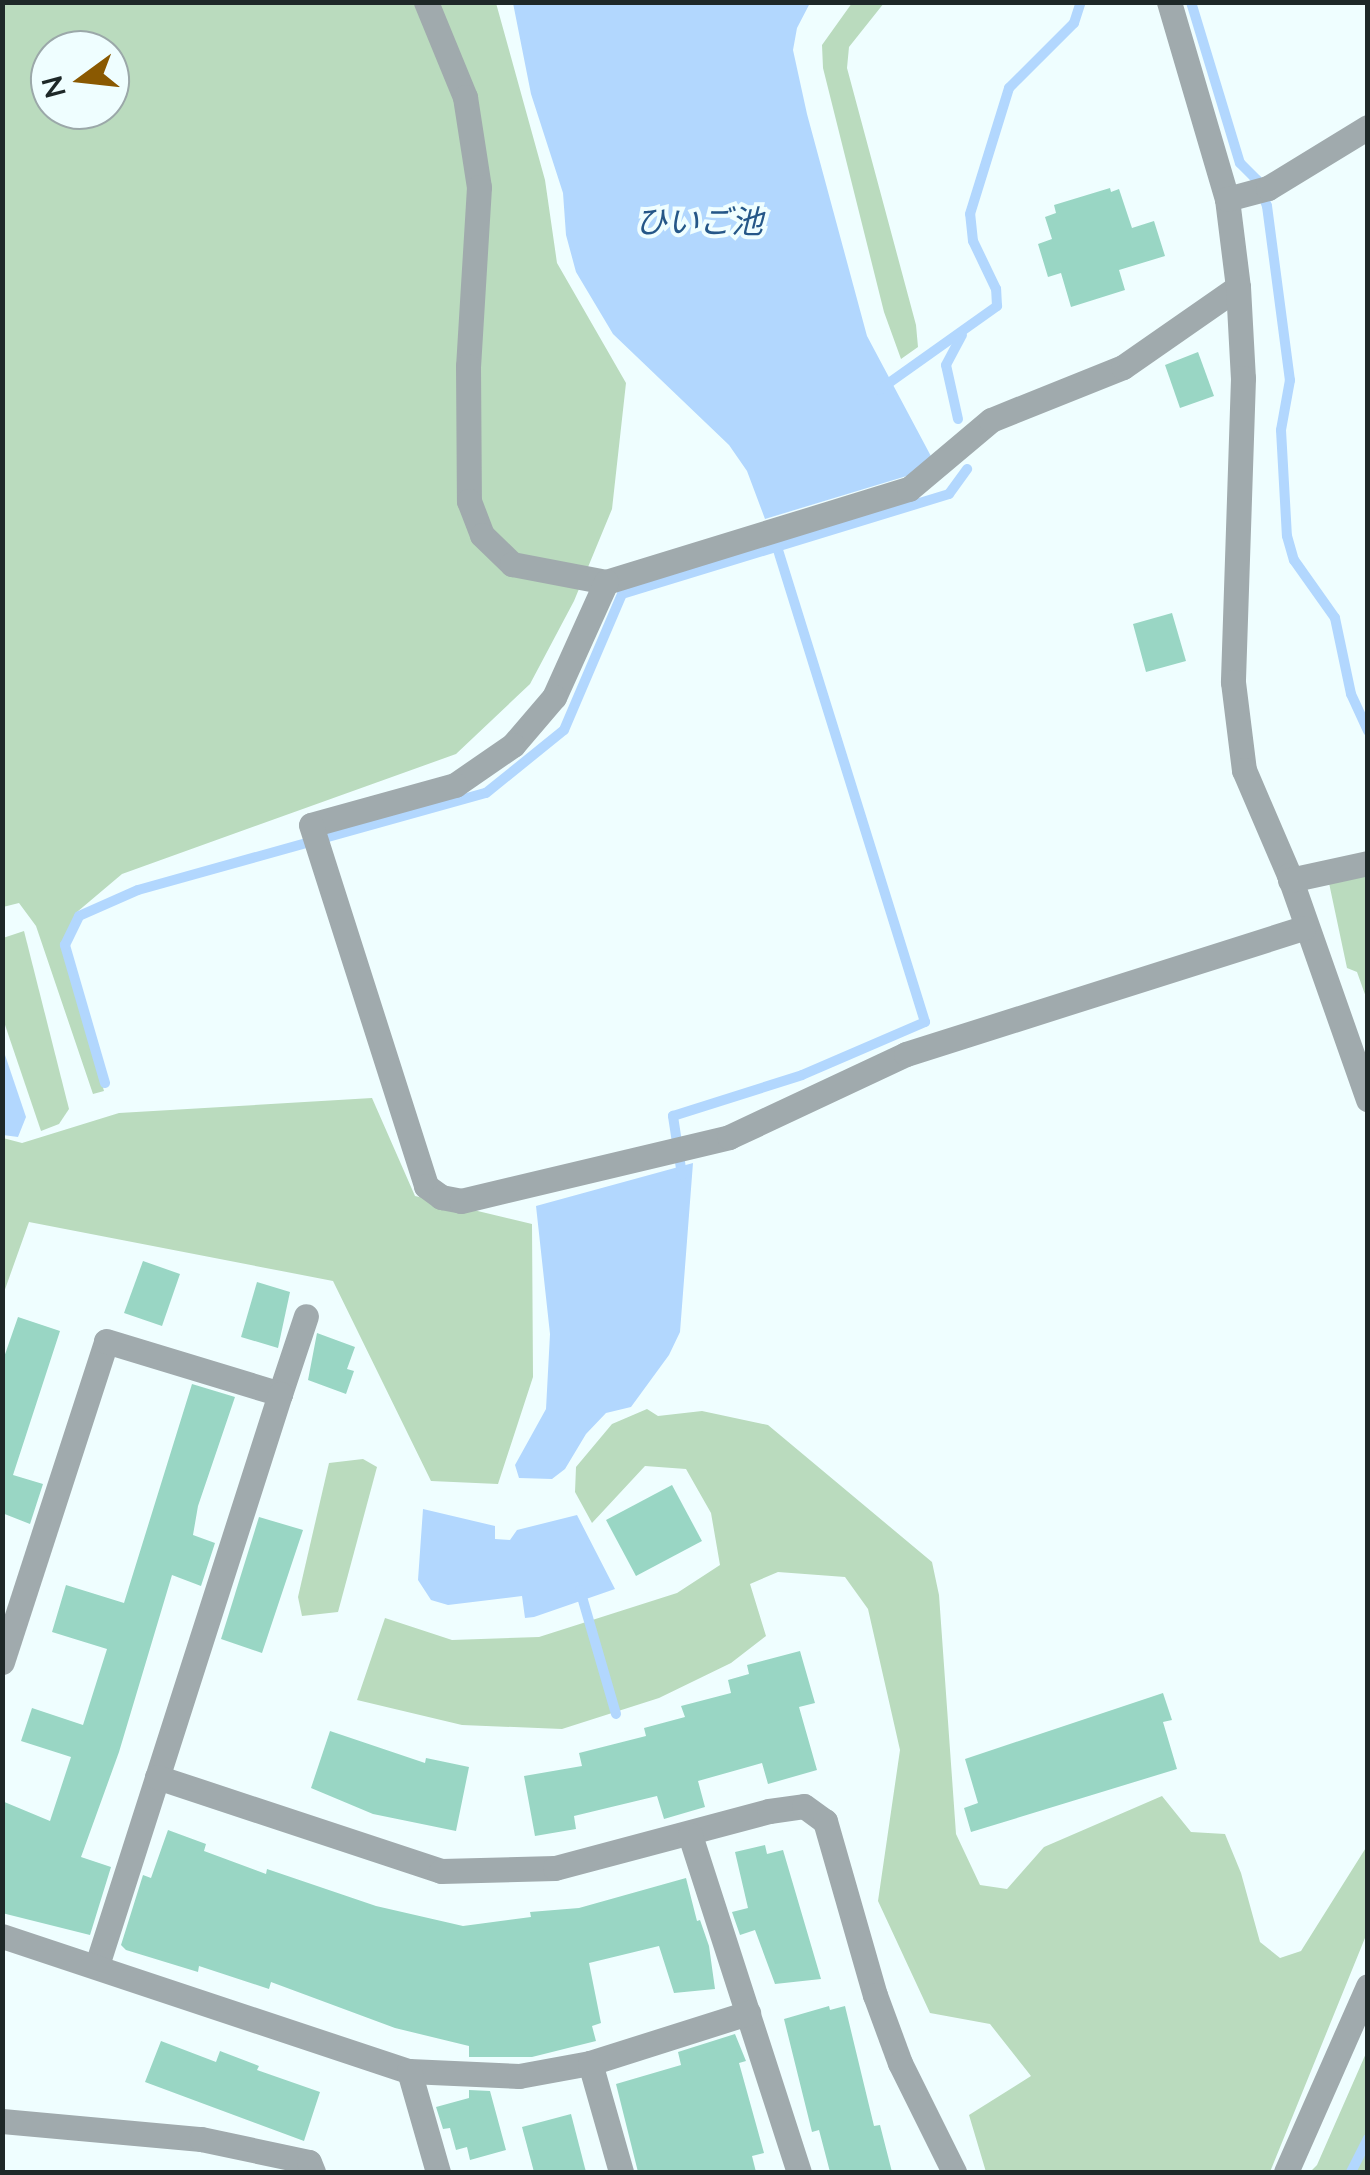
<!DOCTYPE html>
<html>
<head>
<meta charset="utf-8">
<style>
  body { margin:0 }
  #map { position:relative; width:1370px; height:2175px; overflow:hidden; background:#effeff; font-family:Lato,"Noto Sans JP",sans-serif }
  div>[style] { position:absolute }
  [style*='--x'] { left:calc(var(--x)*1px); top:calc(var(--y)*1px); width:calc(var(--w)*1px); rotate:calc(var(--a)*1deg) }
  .green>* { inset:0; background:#badbbe }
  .water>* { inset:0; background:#b2d7fe }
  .stream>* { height:10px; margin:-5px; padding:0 5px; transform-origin:5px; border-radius:5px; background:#b2d7fe }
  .building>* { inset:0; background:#99d6c4 }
  .minor>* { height:25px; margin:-12.5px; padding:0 12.5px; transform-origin:12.5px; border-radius:12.5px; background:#a0aaad }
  span { translate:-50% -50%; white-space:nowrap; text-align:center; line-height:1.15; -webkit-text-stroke:8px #effeff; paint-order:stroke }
  .water-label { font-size:32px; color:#255788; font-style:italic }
  .frame { position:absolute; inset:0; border:5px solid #1e2828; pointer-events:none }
  .north { position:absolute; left:30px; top:30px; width:100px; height:100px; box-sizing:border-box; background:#effeff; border:2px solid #9ba8a9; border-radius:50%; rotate:255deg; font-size:28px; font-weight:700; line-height:40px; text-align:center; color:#1e2828 }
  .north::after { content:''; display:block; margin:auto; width:35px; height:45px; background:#8a5901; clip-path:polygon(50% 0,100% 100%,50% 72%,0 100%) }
</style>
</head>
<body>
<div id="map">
  <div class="green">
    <div style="clip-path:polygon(evenodd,3px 3px,496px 3px,545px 180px,557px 263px,626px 383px,612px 509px,574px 601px,530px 684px,456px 754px,122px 874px,77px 912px,62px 944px,104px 1091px,93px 1094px,36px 926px,19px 903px,3px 907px,3px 3px,50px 50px,110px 50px,110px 110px,50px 110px,50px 50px)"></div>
    <div style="clip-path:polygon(852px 3px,884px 3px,849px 47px,847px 68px,916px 325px,918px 347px,901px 359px,884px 312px,823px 68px,822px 45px)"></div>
    <div style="clip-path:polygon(1367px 871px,1367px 1000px,1357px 972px,1347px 968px,1329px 883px)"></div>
    <div style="clip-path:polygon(24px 931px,69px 1109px,59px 1124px,41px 1131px,3px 1019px,3px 938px)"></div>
    <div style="clip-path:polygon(372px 1098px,415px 1196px,532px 1224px,533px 1377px,498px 1484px,431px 1481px,333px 1281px,29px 1222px,3px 1295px,3px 1138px,22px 1143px,119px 1113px)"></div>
    <div style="clip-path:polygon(647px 1409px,658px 1416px,702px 1411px,768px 1425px,932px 1562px,939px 1595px,956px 1834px,980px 1885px,1007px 1889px,1044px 1847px,1162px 1796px,1191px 1832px,1225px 1834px,1241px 1873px,1260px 1942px,1280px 1958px,1301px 1951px,1367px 1846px,1367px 1933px,1270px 2172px,986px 2172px,969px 2115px,1031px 2076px,990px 2024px,930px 2013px,878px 1901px,900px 1750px,868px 1609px,845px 1577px,778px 1572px,750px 1584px,766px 1636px,731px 1663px,659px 1698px,562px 1729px,462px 1725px,357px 1700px,385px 1618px,452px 1640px,539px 1637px,677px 1593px,720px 1565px,711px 1513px,686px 1469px,645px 1466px,592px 1523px,575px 1492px,576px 1467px,612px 1424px)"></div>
    <div style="clip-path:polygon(363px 1459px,377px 1467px,338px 1612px,302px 1616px,298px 1597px,329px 1463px)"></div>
    <div style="clip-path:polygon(1367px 2051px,1367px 2172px,1310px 2172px,1317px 2165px)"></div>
  </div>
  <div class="water">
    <div style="clip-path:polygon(513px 3px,810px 3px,797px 28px,793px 50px,807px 114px,867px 336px,933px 460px,910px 475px,765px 519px,747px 471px,729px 445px,613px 334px,576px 272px,566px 235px,563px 193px,531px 94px)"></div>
    <div style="clip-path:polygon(3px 1049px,26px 1117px,18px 1137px,3px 1135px)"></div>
    <div style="clip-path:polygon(693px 1163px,680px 1332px,669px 1355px,631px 1407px,606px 1413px,586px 1434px,565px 1469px,552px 1479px,519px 1478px,515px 1465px,546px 1409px,550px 1334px,536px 1206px)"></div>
    <div style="clip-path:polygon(423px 1509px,495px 1526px,495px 1539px,510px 1540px,517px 1530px,577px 1515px,615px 1589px,534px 1617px,525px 1618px,522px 1596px,448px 1605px,431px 1600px,418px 1580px)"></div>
  </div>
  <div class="stream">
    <div style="--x:1191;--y:2;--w:168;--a:73.1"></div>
    <div style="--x:1240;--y:163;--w:24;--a:45"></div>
    <div style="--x:1257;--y:180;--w:28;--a:69"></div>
    <div style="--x:1267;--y:206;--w:176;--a:82.5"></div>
    <div style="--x:1290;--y:380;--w:51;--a:100.2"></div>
    <div style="--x:1281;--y:430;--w:106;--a:86.8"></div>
    <div style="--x:1287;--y:536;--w:25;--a:74"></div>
    <div style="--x:1294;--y:560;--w:71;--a:54.7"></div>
    <div style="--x:1335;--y:618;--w:78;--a:78.1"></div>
    <div style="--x:1351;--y:694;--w:41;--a:65.3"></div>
    <div style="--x:879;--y:390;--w:145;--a:-35.4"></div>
    <div style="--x:997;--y:306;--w:17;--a:-93"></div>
    <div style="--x:996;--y:289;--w:53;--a:-115.6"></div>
    <div style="--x:973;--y:241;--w:27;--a:-96"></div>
    <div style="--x:970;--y:214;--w:132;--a:-72.8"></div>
    <div style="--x:1009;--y:88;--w:92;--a:-45"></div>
    <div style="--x:1074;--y:23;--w:22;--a:-72"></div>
    <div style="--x:958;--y:419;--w:55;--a:-102.5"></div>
    <div style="--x:946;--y:365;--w:34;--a:-62"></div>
    <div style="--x:105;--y:1083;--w:144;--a:-106.2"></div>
    <div style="--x:65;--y:945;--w:32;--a:-64"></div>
    <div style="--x:79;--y:916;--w:64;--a:-23.8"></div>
    <div style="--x:138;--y:890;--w:361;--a:-15.6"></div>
    <div style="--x:486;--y:793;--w:100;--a:-38.9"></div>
    <div style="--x:564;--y:730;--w:148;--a:-66.9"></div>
    <div style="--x:622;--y:594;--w:342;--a:-17"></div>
    <div style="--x:949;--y:494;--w:31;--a:-54"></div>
    <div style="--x:682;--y:1175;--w:60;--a:-98.7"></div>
    <div style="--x:673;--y:1116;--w:135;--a:-17.6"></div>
    <div style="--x:802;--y:1075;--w:134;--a:-23.3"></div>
    <div style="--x:925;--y:1022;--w:498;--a:-107.3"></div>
    <div style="--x:580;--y:1590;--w:129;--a:73.8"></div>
    <div style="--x:1351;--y:2172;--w:38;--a:-63"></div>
  </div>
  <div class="building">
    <div style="clip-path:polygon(1110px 188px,1111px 192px,1119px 189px,1132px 228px,1154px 221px,1165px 256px,1119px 270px,1125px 290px,1071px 307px,1061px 273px,1048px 277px,1038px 244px,1052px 239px,1045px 217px,1056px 213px,1054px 205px)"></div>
    <div style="clip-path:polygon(1198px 352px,1214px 396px,1180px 408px,1165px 365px)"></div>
    <div style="clip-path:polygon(1172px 613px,1186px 661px,1146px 672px,1133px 624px)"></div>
    <div style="clip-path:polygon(143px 1261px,180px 1274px,162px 1326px,124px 1313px)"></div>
    <div style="clip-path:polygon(257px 1282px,290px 1292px,278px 1348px,241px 1337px)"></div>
    <div style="clip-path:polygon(18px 1317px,60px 1331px,13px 1475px,43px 1484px,30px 1524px,2px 1513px,2px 1363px)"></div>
    <div style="clip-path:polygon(317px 1333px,355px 1347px,347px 1369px,354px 1371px,346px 1394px,308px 1380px)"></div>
    <div style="clip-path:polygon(192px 1384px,235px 1397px,198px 1506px,193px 1535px,215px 1543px,201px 1586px,172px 1575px,119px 1752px,81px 1857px,111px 1867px,90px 1935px,2px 1913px,2px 1801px,50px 1821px,71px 1757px,21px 1741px,32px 1708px,83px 1725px,107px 1649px,52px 1632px,66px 1585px,124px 1603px)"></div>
    <div style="clip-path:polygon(672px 1485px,702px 1541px,636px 1576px,606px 1520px)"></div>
    <div style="clip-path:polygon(259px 1517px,303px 1530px,262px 1653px,221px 1639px)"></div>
    <div style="clip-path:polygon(800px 1651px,815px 1703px,799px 1707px,817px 1770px,768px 1784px,762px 1763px,698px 1781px,705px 1807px,664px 1819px,657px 1796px,574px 1816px,576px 1829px,535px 1836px,524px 1776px,582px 1766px,579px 1753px,646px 1736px,644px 1728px,685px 1717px,681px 1706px,731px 1693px,728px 1680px,749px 1674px,747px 1665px)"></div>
    <div style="clip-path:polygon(1163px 1693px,1172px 1720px,1163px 1722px,1177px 1769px,971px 1832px,964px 1808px,978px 1803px,965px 1759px)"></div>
    <div style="clip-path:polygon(330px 1731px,425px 1763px,426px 1758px,469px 1767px,456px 1831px,373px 1814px,311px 1788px)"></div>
    <div style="clip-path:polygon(168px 1830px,206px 1844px,204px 1851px,266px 1874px,267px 1869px,376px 1906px,463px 1926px,531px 1917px,530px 1912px,579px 1908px,686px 1878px,697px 1921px,700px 1920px,709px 1946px,715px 1989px,674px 1993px,659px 1946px,589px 1963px,601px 2023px,592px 2026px,596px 2041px,532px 2057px,469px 2057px,469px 2046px,395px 2028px,271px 1982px,269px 1989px,199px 1966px,198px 1972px,126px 1950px,121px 1945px,143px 1875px,151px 1878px)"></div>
    <div style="clip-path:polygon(765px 1845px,767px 1854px,783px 1850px,821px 1979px,775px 1984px,755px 1930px,740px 1935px,732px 1912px,748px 1908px,735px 1852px)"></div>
    <div style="clip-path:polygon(829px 2006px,830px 2010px,845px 2006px,874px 2126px,880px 2125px,892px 2172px,830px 2172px,819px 2130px,812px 2132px,784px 2019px)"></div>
    <div style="clip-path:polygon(735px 2034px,746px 2061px,739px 2063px,764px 2153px,752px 2156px,756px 2172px,638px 2172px,616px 2084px,681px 2065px,678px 2052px)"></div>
    <div style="clip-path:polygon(161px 2041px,216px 2062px,220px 2051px,259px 2066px,257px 2070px,320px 2092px,304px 2141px,145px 2082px)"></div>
    <div style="clip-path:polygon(469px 2090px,490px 2091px,506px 2150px,470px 2160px,467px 2147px,456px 2150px,450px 2128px,443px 2129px,436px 2107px,469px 2098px)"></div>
    <div style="clip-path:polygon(571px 2114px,586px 2172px,534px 2172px,522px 2127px)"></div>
  </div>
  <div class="minor">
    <div style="--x:426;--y:2;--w:103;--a:67.7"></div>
    <div style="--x:465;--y:97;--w:91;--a:81.2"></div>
    <div style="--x:479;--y:187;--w:179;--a:93.5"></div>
    <div style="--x:468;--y:366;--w:135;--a:89.6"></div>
    <div style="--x:469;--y:501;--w:36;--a:69"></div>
    <div style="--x:482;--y:535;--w:42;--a:44"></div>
    <div style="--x:512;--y:564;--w:96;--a:10.8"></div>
    <div style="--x:606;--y:582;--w:317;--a:-17.1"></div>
    <div style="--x:909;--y:489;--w:107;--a:-40.1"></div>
    <div style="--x:991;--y:420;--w:142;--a:-21.9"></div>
    <div style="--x:1123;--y:367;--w:140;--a:-34.8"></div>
    <div style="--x:1169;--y:2;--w:205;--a:73.6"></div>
    <div style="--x:1227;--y:199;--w:89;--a:82.9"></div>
    <div style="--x:1238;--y:287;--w:91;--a:86.9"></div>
    <div style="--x:1243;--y:378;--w:304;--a:91.9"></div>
    <div style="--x:1233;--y:682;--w:89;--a:82.9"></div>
    <div style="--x:1244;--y:770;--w:114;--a:66.8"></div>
    <div style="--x:1289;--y:875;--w:238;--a:70.6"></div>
    <div style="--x:1227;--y:199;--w:42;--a:-15"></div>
    <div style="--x:1268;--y:188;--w:117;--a:-31.4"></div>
    <div style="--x:606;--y:582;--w:126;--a:114.3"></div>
    <div style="--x:554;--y:697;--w:63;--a:130.5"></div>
    <div style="--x:513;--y:745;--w:70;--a:145.4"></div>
    <div style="--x:455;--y:785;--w:149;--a:164.5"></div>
    <div style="--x:311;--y:825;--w:379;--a:72.3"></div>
    <div style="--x:426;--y:1186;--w:19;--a:36"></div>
    <div style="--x:441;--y:1197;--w:20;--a:11"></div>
    <div style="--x:461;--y:1201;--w:276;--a:-13.4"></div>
    <div style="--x:729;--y:1137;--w:195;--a:-25.1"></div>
    <div style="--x:906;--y:1054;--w:417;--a:-17.6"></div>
    <div style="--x:1290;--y:880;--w:80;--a:-12.3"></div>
    <div style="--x:280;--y:1394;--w:82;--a:-71.6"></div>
    <div style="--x:2;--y:1662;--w:337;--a:-72"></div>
    <div style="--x:106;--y:1341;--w:182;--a:16.9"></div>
    <div style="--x:280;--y:1394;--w:600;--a:107.77"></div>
    <div style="--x:157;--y:1777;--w:299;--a:18.3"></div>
    <div style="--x:441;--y:1871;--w:114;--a:-1.5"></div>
    <div style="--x:555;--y:1868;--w:221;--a:-14.9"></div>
    <div style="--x:769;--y:1811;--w:35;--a:-8"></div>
    <div style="--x:804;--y:1806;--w:26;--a:36"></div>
    <div style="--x:825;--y:1821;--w:181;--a:74"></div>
    <div style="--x:875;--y:1995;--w:72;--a:69.8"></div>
    <div style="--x:900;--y:2063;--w:122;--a:63.6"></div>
    <div style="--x:690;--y:1835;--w:354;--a:72.1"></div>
    <div style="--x:2;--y:1936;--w:429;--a:18.4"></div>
    <div style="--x:409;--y:2071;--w:110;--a:2.6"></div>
    <div style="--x:519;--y:2076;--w:72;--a:-10.4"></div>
    <div style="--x:590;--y:2063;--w:166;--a:-17.6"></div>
    <div style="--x:590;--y:2063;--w:113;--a:74.1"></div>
    <div style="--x:409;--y:2071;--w:105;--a:74"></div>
    <div style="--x:2;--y:2121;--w:200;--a:5.2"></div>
    <div style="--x:201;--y:2139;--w:110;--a:12"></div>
    <div style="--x:309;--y:2162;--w:11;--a:68"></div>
    <div style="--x:1286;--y:2172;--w:203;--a:-66.2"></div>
  </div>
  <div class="water-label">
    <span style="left:699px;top:221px">ひいご池</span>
  </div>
  <div class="frame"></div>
  <div class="north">N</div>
</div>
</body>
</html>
